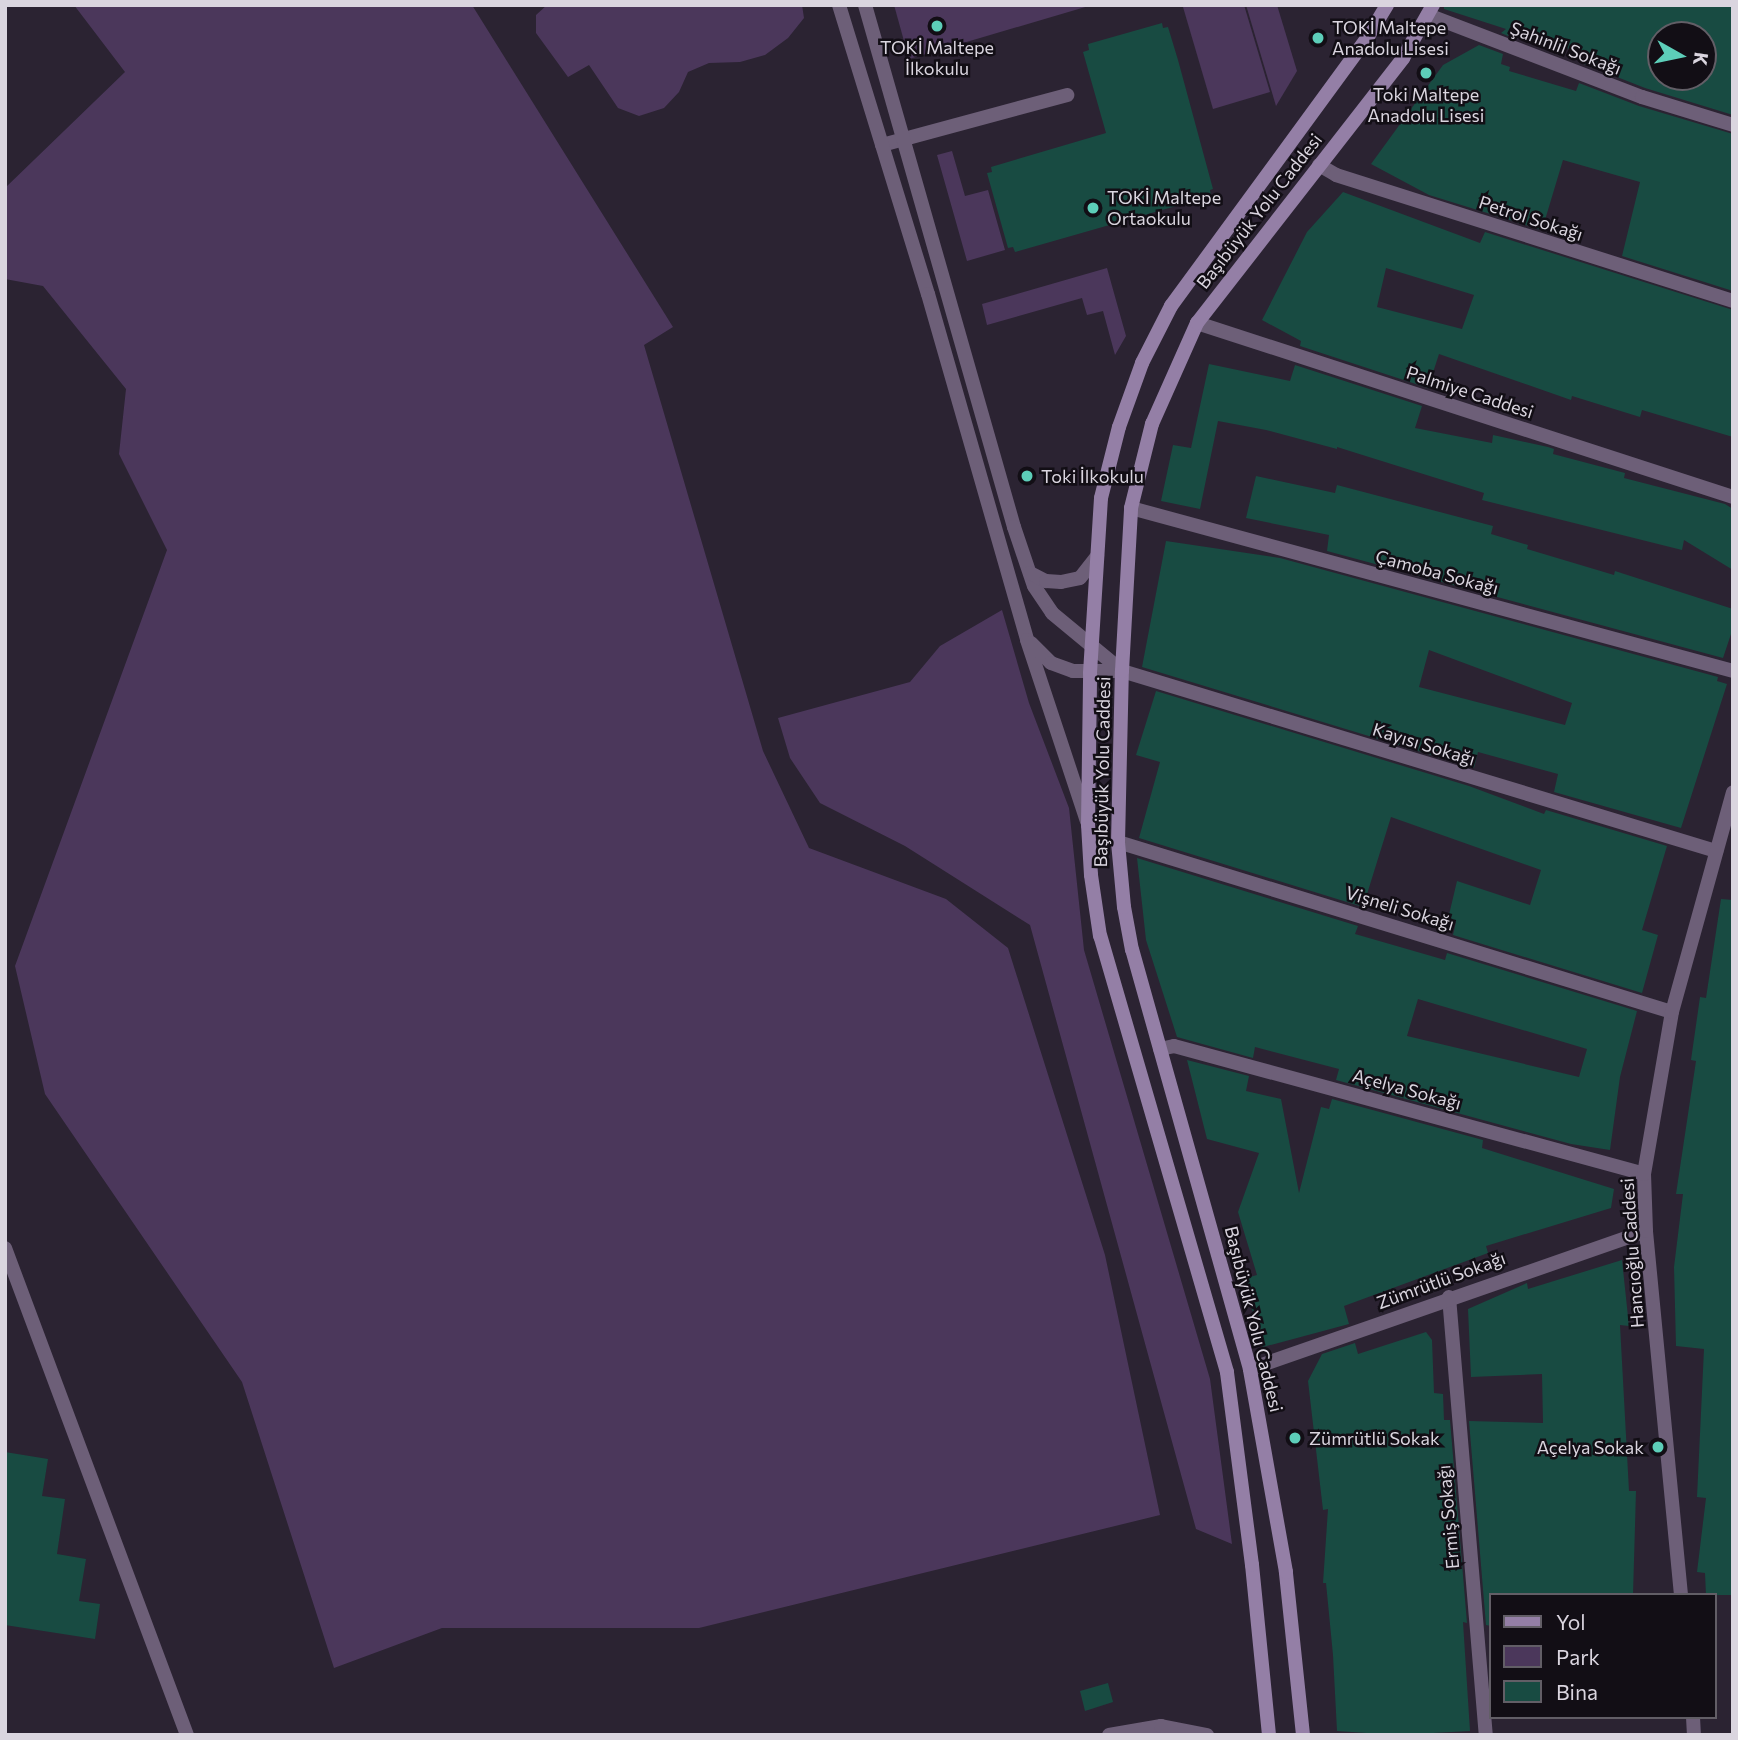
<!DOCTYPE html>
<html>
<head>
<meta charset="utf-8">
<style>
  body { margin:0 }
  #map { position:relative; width:1738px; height:1740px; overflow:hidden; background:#2b2332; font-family:Commissioner,sans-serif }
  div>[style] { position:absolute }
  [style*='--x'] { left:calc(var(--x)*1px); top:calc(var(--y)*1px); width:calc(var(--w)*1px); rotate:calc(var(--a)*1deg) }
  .green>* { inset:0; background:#4b375b }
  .building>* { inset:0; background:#184b42 }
  .service>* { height:14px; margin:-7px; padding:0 7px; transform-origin:7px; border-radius:7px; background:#6d5f78 }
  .minor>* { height:14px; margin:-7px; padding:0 7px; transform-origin:7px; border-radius:7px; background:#6d5f78 }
  .tertiary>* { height:14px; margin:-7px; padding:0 7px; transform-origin:7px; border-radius:7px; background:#6d5f78 }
  .secondary>* { height:14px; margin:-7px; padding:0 7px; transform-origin:7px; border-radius:7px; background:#947fa6 }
  .dots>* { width:19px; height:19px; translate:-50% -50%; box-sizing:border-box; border:4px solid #120e15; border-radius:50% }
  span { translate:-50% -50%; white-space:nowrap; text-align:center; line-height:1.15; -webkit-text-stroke:5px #120e15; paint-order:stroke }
  .poi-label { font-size:18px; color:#dad5df }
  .left { translate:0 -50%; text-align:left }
  .right { translate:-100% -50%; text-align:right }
  .street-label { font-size:18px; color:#dad5df }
  .frame { position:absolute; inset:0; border:7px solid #dad5df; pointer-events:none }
  .legend { position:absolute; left:1489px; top:1593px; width:228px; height:126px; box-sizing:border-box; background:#120e15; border:2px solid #625e66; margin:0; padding:9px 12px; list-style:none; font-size:21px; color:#dad5df }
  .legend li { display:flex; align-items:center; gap:14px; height:35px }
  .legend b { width:35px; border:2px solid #625e66 }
  .north { position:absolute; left:1647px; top:21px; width:70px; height:70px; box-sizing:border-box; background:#120e15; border:2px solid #625e66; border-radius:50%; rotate:99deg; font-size:19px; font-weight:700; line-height:28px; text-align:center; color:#dad5df }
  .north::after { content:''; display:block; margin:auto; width:24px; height:32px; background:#5dceb9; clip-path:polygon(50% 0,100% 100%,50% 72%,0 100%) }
</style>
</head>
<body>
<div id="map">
  <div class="green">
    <div style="clip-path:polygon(74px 5px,472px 5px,673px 327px,644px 345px,763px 751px,809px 848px,946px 899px,1008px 948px,1105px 1255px,1160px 1515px,699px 1628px,442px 1628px,334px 1668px,242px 1382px,45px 1094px,15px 966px,167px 550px,119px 454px,126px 389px,43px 286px,5px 279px,5px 188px,125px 72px)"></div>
    <div style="clip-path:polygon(547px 5px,802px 5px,804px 18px,788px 38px,765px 55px,740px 62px,709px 63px,688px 72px,679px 92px,664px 108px,639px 116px,618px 108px,589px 65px,568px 77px,536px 33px,536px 15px)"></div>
    <div style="clip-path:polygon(894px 5px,1092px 5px,909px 59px)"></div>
    <div style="clip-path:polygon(1190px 5px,1244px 5px,1270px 92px,1213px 109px,1183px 7px)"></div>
    <div style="clip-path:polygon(1246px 5px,1277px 5px,1297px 71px,1276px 106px)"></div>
    <div style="clip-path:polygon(952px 151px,965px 196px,988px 190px,1005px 250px,967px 261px,937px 155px)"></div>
    <div style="clip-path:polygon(1107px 268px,1126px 336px,1115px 355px,1103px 311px,1087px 315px,1082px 298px,987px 325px,982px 304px)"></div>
    <div style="clip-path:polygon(1002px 610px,1029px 703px,1069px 808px,1084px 950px,1210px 1379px,1232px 1544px,1196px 1529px,1030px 925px,905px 846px,820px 803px,790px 758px,778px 718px,910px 682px,940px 646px)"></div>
  </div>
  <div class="building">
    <div style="clip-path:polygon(evenodd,1444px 5px,1733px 5px,1733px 115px,1645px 88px,1584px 64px,1587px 55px,1510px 28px,1508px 36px,1501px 33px,1506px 29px,1444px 9px,1444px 5px,1661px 35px,1703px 35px,1703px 77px,1661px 77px,1661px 35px)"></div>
    <div style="clip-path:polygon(1162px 23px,1163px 28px,1168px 27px,1178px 60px,1213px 189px,1210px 190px,1211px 196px,1015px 252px,1013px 247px,1008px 248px,987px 173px,992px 172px,991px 167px,1106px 133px,1083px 52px,1089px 50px,1088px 44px)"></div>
    <div style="clip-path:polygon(1479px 45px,1503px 54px,1501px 64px,1510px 67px,1509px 71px,1576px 91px,1579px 83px,1639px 106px,1733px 134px,1733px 291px,1622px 256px,1640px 182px,1563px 160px,1542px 230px,1429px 195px,1371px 164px,1443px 65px)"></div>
    <div style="clip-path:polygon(evenodd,1343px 192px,1480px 243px,1485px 232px,1733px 310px,1733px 437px,1642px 410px,1640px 417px,1572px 396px,1571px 400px,1439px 354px,1428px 388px,1300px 346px,1301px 341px,1262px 320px,1307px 232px,1343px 192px,1386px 268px,1474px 295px,1462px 329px,1377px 307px,1386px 268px)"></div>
    <div style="clip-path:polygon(1209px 364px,1290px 381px,1295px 365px,1422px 406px,1415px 428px,1492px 443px,1493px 435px,1548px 447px,1554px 449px,1553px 454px,1625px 473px,1624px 478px,1725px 504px,1733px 509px,1733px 570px,1684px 540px,1682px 550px,1482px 500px,1484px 493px,1337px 447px,1337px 449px,1266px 430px,1218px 421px,1200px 509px,1161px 501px,1173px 445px,1191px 448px)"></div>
    <div style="clip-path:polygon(1256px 476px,1335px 493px,1337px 485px,1493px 526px,1491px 534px,1528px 545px,1527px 549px,1614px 575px,1615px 571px,1733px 609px,1733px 628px,1723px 658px,1327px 551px,1329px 535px,1246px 518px)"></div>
    <div style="clip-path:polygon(evenodd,1166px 541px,1280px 558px,1718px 677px,1717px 681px,1727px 684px,1681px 828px,1554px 792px,1558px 774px,1478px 752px,1474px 768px,1142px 667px,1166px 541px,1429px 650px,1572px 703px,1565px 725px,1419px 687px,1429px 650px)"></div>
    <div style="clip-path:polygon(1156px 691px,1469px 786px,1544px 814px,1546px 810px,1667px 846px,1642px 930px,1658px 935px,1642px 993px,1453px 935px,1456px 922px,1448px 919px,1457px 881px,1530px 905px,1541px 870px,1391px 817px,1363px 907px,1139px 838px,1160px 762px,1136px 755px)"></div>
    <div style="clip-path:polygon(evenodd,1137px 858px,1358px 926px,1355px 934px,1445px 960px,1447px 953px,1637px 1011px,1620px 1077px,1610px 1150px,1571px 1144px,1336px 1080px,1339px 1069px,1255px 1047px,1253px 1058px,1177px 1037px,1146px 940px,1137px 858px,1418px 999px,1587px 1049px,1579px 1077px,1407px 1036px,1418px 999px)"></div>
    <div style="clip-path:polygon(1721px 899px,1733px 900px,1733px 1595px,1706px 1595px,1705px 1573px,1697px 1572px,1706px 1498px,1697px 1497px,1704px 1349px,1676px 1346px,1674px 1267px,1683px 1194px,1676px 1194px,1696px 1061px,1691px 1060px,1700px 997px,1706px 998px)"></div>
    <div style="clip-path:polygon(1187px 1060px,1249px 1076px,1246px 1091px,1281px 1099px,1299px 1193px,1321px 1107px,1329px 1109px,1332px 1099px,1483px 1140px,1482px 1148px,1614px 1189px,1611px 1208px,1486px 1246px,1488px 1253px,1344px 1306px,1349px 1324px,1263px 1347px,1243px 1279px,1257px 1275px,1238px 1212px,1259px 1153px,1207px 1139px)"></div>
    <div style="clip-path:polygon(1622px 1260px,1629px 1326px,1620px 1325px,1629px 1491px,1636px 1491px,1633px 1595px,1491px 1595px,1491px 1626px,1486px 1625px,1469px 1421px,1543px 1423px,1542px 1374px,1471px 1377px,1468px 1309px,1527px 1283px,1528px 1289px)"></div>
    <div style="clip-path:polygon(1426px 1332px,1432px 1340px,1434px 1393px,1443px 1394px,1444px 1420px,1450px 1420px,1467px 1623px,1463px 1622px,1470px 1731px,1396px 1735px,1337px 1731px,1333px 1655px,1326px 1583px,1323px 1583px,1328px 1509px,1323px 1510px,1308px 1381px,1322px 1354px,1355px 1343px,1358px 1354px)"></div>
    <div style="clip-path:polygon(5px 1452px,48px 1459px,42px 1496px,65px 1499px,57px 1554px,86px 1559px,79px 1601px,100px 1604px,95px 1639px,5px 1625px)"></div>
    <div style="clip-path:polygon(1108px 1683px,1113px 1702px,1085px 1711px,1080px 1691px)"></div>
  </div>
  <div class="service">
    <div style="--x:882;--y:145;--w:192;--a:-15.1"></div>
    <div style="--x:5;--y:1248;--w:520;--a:69.51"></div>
    <div style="--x:1109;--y:1735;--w:53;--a:-9.8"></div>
    <div style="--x:1161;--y:1726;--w:47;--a:11.1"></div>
  </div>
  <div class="minor">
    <div style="--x:1428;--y:15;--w:229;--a:21"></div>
    <div style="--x:1642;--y:97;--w:95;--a:17.1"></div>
    <div style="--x:1319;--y:165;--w:20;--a:30"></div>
    <div style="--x:1336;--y:175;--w:417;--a:17.6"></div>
    <div style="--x:1197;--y:323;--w:564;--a:17.98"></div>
    <div style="--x:1131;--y:508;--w:624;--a:15.15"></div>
    <div style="--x:1122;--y:671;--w:621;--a:16.86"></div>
    <div style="--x:1118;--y:842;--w:579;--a:17.06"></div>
    <div style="--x:1160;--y:1049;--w:14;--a:-12"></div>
    <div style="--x:1174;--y:1046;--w:487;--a:15.2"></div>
    <div style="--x:1449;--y:1297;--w:440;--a:85.2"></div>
    <div style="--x:1250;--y:1369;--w:419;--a:-19.2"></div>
  </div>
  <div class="tertiary">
    <div style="--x:839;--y:5;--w:302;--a:72.9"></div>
    <div style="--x:928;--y:294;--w:360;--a:74"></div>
    <div style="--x:1027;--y:640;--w:191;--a:71.7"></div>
    <div style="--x:865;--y:5;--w:543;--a:74.07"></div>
    <div style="--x:1014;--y:527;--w:62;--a:71.3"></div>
    <div style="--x:1034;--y:586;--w:32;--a:56"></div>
    <div style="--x:1052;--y:613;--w:91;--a:39.6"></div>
    <div style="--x:1030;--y:573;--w:18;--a:27"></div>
    <div style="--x:1046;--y:581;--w:15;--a:4"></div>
    <div style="--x:1061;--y:582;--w:19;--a:-12"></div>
    <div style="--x:1080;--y:578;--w:28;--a:-52"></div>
    <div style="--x:1031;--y:643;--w:28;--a:45"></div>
    <div style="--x:1051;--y:663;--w:23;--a:20"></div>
    <div style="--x:1073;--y:671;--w:49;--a:0"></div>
    <div style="--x:1681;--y:1595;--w:366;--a:-95.5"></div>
    <div style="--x:1646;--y:1231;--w:57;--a:-92"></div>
    <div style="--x:1644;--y:1174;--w:164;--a:-80.2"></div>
    <div style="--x:1672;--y:1012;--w:228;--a:-74.5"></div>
    <div style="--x:1693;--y:1717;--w:18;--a:87"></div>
  </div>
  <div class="secondary">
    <div style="--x:1269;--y:1735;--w:171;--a:-95.7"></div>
    <div style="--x:1252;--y:1565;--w:195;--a:-97.4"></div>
    <div style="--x:1227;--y:1372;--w:454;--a:-106.2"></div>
    <div style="--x:1100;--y:936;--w:62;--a:-98.4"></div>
    <div style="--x:1091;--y:875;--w:50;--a:-93.4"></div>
    <div style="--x:1088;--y:825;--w:152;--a:-89.2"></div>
    <div style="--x:1090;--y:673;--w:175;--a:-86.4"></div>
    <div style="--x:1101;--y:498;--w:73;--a:-75.8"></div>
    <div style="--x:1119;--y:427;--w:68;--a:-70.2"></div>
    <div style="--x:1142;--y:363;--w:64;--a:-63"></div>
    <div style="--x:1171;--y:306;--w:330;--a:-53.8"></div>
    <div style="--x:1366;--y:40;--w:41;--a:-59"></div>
    <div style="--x:1303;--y:1735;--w:164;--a:-96"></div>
    <div style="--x:1286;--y:1572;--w:206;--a:-100.1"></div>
    <div style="--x:1250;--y:1369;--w:435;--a:-105.7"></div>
    <div style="--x:1132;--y:950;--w:44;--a:-100.5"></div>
    <div style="--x:1124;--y:907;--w:65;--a:-95.3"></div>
    <div style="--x:1118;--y:842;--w:171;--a:-88.7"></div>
    <div style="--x:1122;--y:671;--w:163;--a:-86.8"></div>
    <div style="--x:1131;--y:508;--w:87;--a:-76"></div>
    <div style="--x:1152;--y:424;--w:111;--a:-66"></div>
    <div style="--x:1197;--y:323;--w:336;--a:-52.1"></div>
    <div style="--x:1403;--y:58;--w:61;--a:-60.5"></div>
  </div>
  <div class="dots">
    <div style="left:937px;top:26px;background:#5dceb9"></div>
    <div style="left:1318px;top:38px;background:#5dceb9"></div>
    <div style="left:1426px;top:73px;background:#5dceb9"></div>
    <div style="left:1093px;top:208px;background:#5dceb9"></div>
    <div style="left:1027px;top:476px;background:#5dceb9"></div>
    <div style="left:1295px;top:1438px;background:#5dceb9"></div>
    <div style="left:1658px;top:1447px;background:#5dceb9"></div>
  </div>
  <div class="poi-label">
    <span class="left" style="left:1332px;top:38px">TOKİ Maltepe<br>Anadolu Lisesi</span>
    <span style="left:937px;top:58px">TOKİ Maltepe<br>İlkokulu</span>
    <span style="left:1426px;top:105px">Toki Maltepe<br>Anadolu Lisesi</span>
    <span class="left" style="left:1107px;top:208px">TOKİ Maltepe<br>Ortaokulu</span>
    <span class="left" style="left:1041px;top:476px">Toki İlkokulu</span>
    <span class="left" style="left:1309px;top:1438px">Zümrütlü Sokak</span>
    <span class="right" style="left:1644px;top:1447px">Açelya Sokak</span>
  </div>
  <div class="street-label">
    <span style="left:1566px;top:48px;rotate:21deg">Şahinlil Sokağı</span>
    <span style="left:1259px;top:211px;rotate:-52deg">Başıbüyük Yolu Caddesi</span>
    <span style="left:1531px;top:218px;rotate:18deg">Petrol Sokağı</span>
    <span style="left:1470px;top:392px;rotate:18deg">Palmiye Caddesi</span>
    <span style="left:1437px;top:572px;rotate:15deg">Çamoba Sokağı</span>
    <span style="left:1424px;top:744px;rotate:17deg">Kayısı Sokağı</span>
    <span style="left:1102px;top:772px;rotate:-89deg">Başıbüyük Yolu Caddesi</span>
    <span style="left:1400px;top:908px;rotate:17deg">Vişneli Sokağı</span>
    <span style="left:1407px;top:1089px;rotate:15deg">Açelya Sokağı</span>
    <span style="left:1632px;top:1253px;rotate:-94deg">Hancıoğlu Caddesi</span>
    <span style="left:1441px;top:1280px;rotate:-20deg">Zümrütlü Sokağı</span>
    <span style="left:1254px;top:1319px;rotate:76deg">Başıbüyük Yolu Caddesi</span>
    <span style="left:1448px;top:1517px;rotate:-95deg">Ermiş Sokağı</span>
  </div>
  <div class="frame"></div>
  <ul class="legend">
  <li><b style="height:9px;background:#947fa6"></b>Yol</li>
  <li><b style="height:19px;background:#4b375b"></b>Park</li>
  <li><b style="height:19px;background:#184b42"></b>Bina</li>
  </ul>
  <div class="north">K</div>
</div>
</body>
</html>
